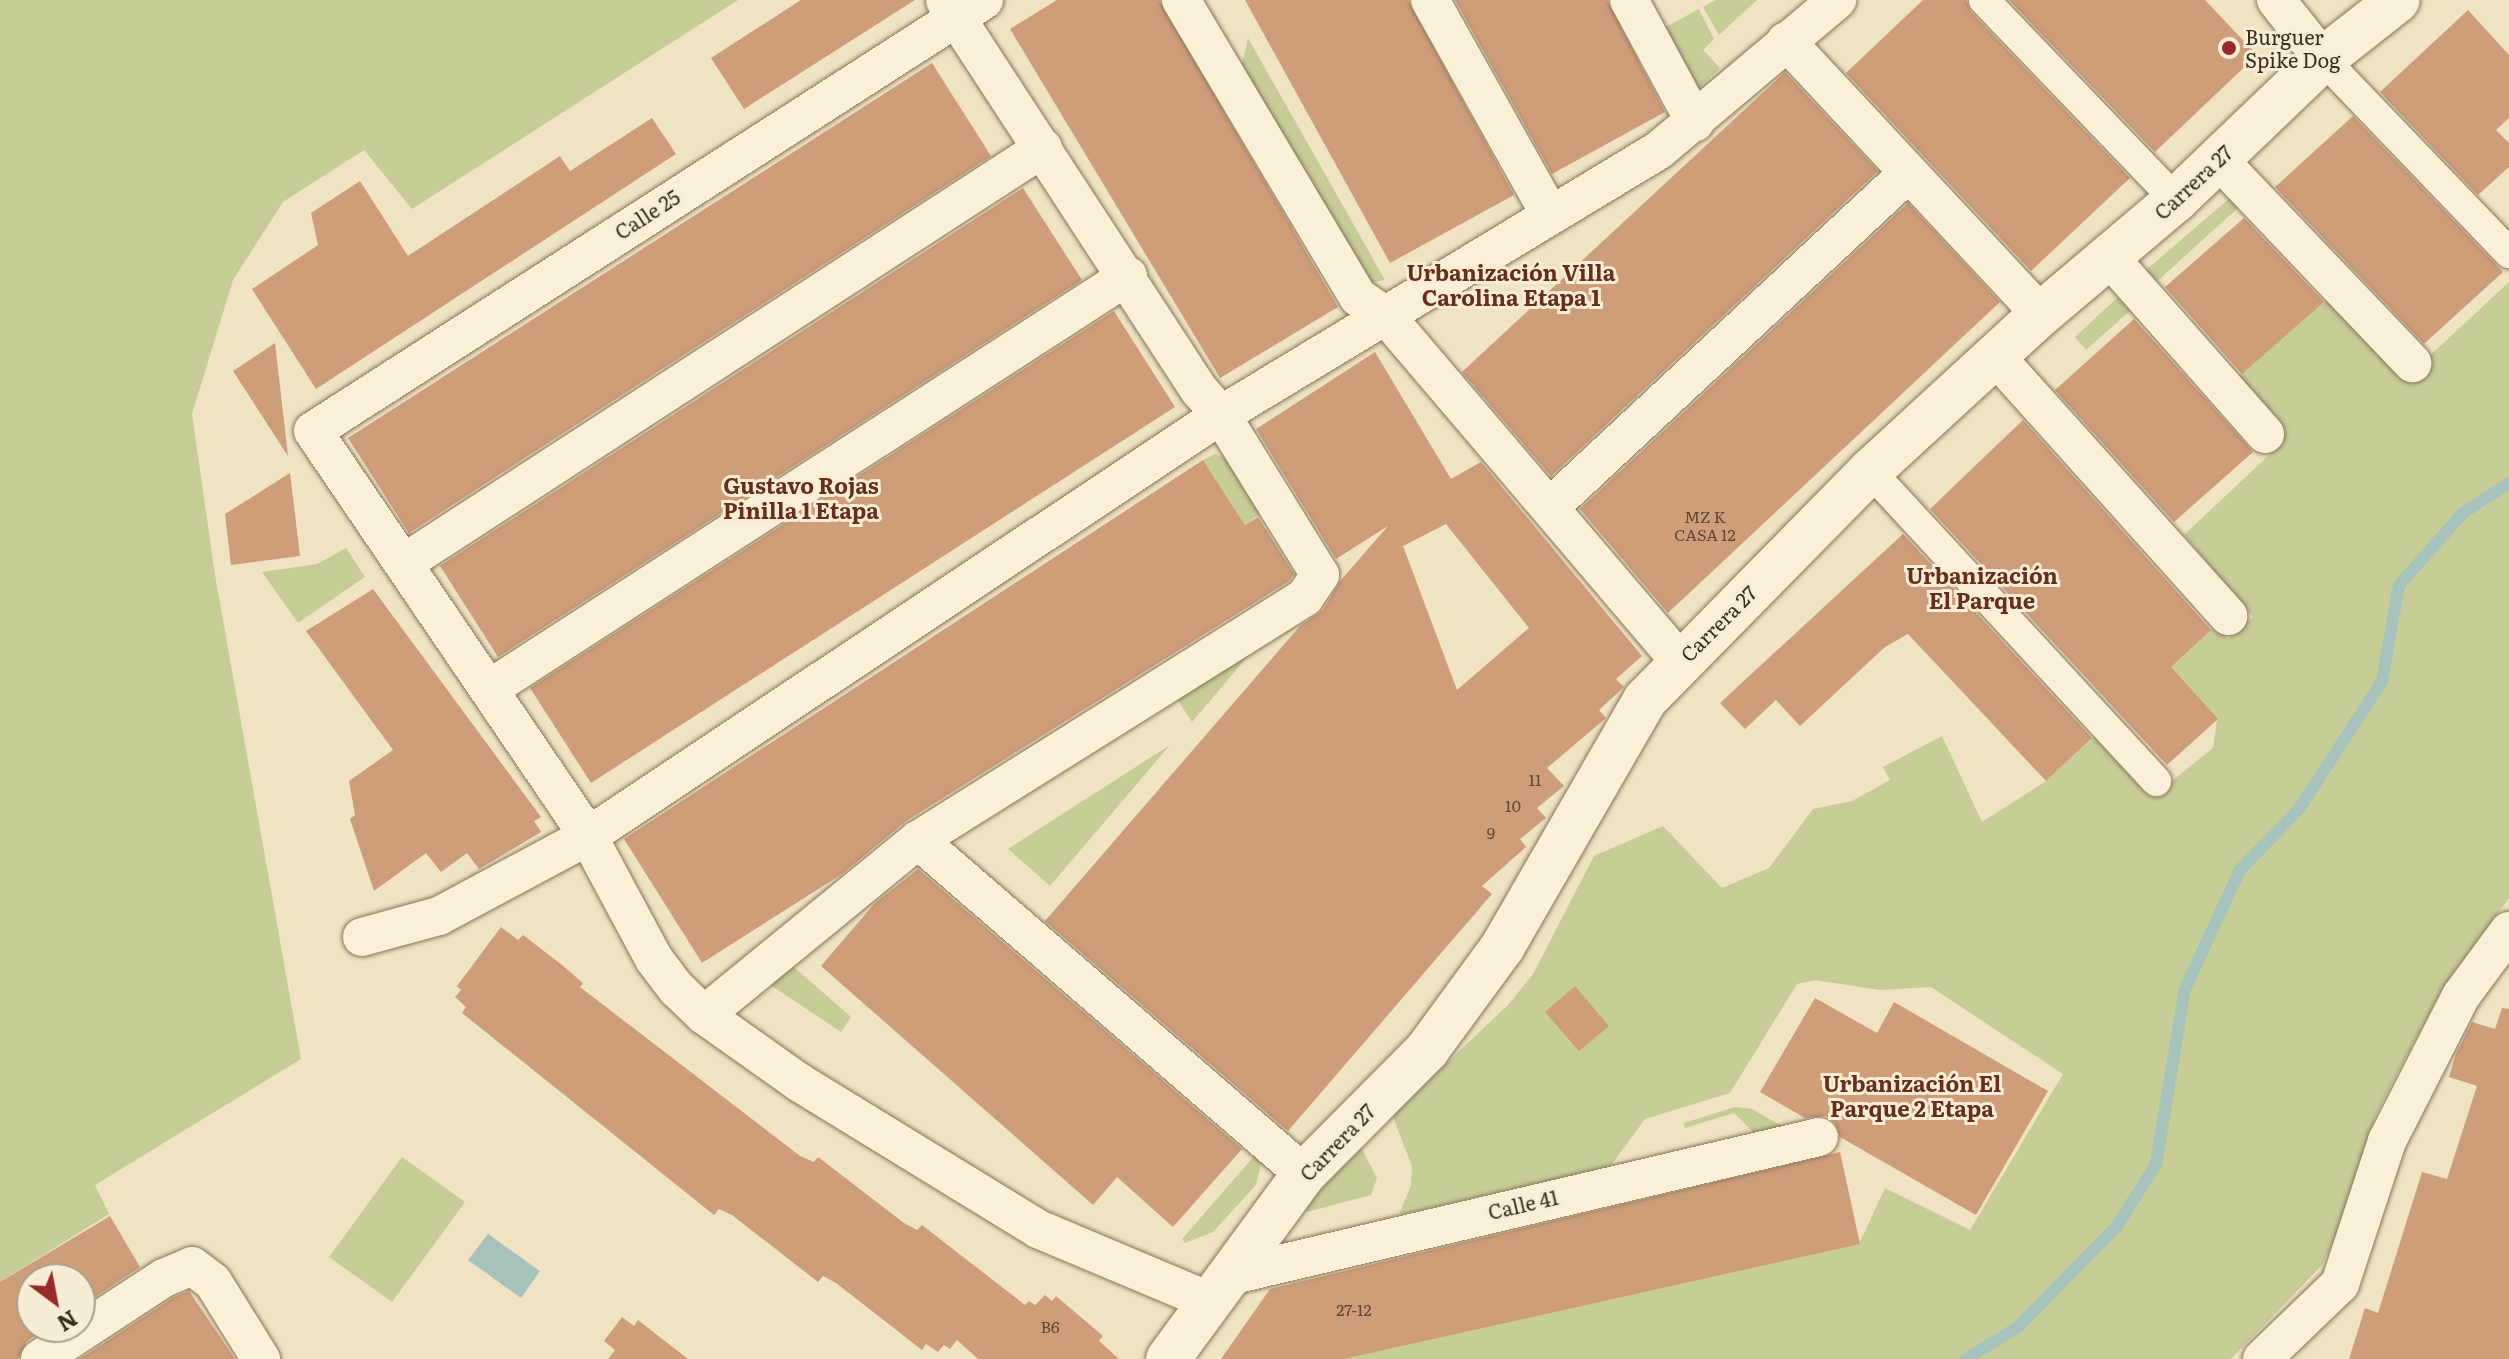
<!DOCTYPE html>
<html>
<head>
<meta charset="utf-8">
<style>
  body { margin:0 }
  #map { position:relative; width:2509px; height:1359px; overflow:hidden; background:#efe3c4; font-family:Literata,serif }
  div>[style] { position:absolute }
  [style*='--x'] { left:calc(var(--x)*1px); top:calc(var(--y)*1px); width:calc(var(--w)*1px); rotate:calc(var(--a)*1deg) }
  .green>* { inset:0; background:#c6cd97 }
  .water>* { inset:0; background:#a6c2ba }
  .stream>* { height:12px; margin:-6px; padding:0 6px; transform-origin:6px; border-radius:6px; background:#a6c2ba }
  .building>* { inset:0; background:#ce9d79 }
  .roads { filter:drop-shadow(0 0 2px #8a745a) drop-shadow(0 0 2px #8a745a) }
  .pedestrian>* { height:30px; margin:-15px; padding:0 15px; transform-origin:15px; border-radius:15px; background:#f9f0d7 }
  .minor>* { height:38px; margin:-19px; padding:0 19px; transform-origin:19px; border-radius:19px; background:#f9f0d7 }
  .tertiary>* { height:44px; margin:-22px; padding:0 22px; transform-origin:22px; border-radius:22px; background:#f9f0d7 }
  .dots>* { width:22px; height:22px; translate:-50% -50%; box-sizing:border-box; border:4px solid #f6edd4; border-radius:50% }
  span { translate:-50% -50%; white-space:nowrap; text-align:center; line-height:1.15; -webkit-text-stroke:6px #f6edd4; paint-order:stroke }
  .number-label { font-size:16px; color:#5f4835 }
  .number-label span { -webkit-text-stroke-width:0 }
  .poi-label { font-size:20px; color:#3a2c1e }
  .left { translate:0 -50%; text-align:left }
  .street-label { font-size:20px; color:#3a2c1e }
  .neighbourhood-label { font-size:22px; color:#672d1d; font-weight:700 }
  .north { position:absolute; left:16px; top:1263px; width:80px; height:80px; box-sizing:border-box; background:#f6edd4; border:2px solid #aba08b; border-radius:50%; rotate:148deg; font-size:22px; font-weight:700; line-height:32px; text-align:center; color:#3a2c1e }
  .north::after { content:''; display:block; margin:auto; width:28px; height:36px; background:#9a2929; clip-path:polygon(50% 0,100% 100%,50% 72%,0 100%) }
</style>
</head>
<body>
<div id="map">
  <div class="green">
    <div style="clip-path:polygon(0 0,738px 0,412px 209px,364px 150px,283px 202px,233px 280px,192px 414px,215px 575px,301px 1059px,95px 1185px,109px 1214px,0 1282px)"></div>
    <div style="clip-path:polygon(1716px 0,1757px 0,1719px 35px,1703px 7px)"></div>
    <div style="clip-path:polygon(1699px 9px,1714px 39px,1703px 50px,1720px 68px,1697px 90px,1658px 31px)"></div>
    <div style="clip-path:polygon(1248px 38px,1385px 280px,1362px 284px,1239px 76px)"></div>
    <div style="clip-path:polygon(2232px 196px,2241px 205px,2152px 286px,2145px 271px)"></div>
    <div style="clip-path:polygon(2509px 282px,2509px 898px,2445px 984px,2376px 1114px,2347px 1215px,2322px 1265px,2231px 1359px,1344px 1359px,1859px 1244px,1885px 1188px,1970px 1230px,2063px 1074px,1931px 987px,1879px 990px,1815px 980px,1797px 984px,1730px 1093px,1645px 1119px,1610px 1167px,1399px 1215px,1411px 1185px,1412px 1166px,1392px 1115px,1509px 1004px,1533px 974px,1594px 856px,1663px 826px,1722px 888px,1769px 868px,1813px 809px,1852px 801px,1890px 780px,1883px 767px,1942px 736px,1982px 822px,2046px 781px,2096px 735px,2153px 796px,2213px 748px,2217px 720px,2171px 667px,2215px 626px,2228px 639px,2253px 617px,2184px 535px,2284px 441px,2232px 382px,2326px 300px,2408px 376px)"></div>
    <div style="clip-path:polygon(2117px 298px,2124px 298px,2132px 309px,2086px 350px,2075px 337px)"></div>
    <div style="clip-path:polygon(1215px 454px,1227px 458px,1263px 512px,1245px 525px,1203px 460px)"></div>
    <div style="clip-path:polygon(346px 548px,365px 577px,298px 623px,262px 572px,317px 564px)"></div>
    <div style="clip-path:polygon(1246px 649px,1250px 654px,1192px 722px,1176px 698px)"></div>
    <div style="clip-path:polygon(1170px 745px,1050px 886px,1008px 849px)"></div>
    <div style="clip-path:polygon(787px 961px,851px 1017px,841px 1032px,766px 982px)"></div>
    <div style="clip-path:polygon(1735px 1107px,1752px 1109px,1787px 1129px,1756px 1135px,1734px 1113px,1685px 1128px,1684px 1123px)"></div>
    <div style="clip-path:polygon(1361px 1147px,1377px 1178px,1371px 1195px,1307px 1212px,1302px 1199px)"></div>
    <div style="clip-path:polygon(1256px 1154px,1261px 1164px,1256px 1185px,1213px 1232px,1185px 1243px,1182px 1239px)"></div>
    <div style="clip-path:polygon(402px 1157px,465px 1202px,392px 1302px,329px 1257px)"></div>
  </div>
  <div class="water">
    <div style="clip-path:polygon(488px 1234px,540px 1271px,521px 1298px,468px 1260px)"></div>
  </div>
  <div class="stream">
    <div style="--x:1966;--y:1359;--w:61;--a:-31.6"></div>
    <div style="--x:2018;--y:1327;--w:141;--a:-45.6"></div>
    <div style="--x:2117;--y:1226;--w:73;--a:-57.8"></div>
    <div style="--x:2156;--y:1164;--w:177;--a:-80.6"></div>
    <div style="--x:2185;--y:989;--w:131;--a:-65.2"></div>
    <div style="--x:2240;--y:870;--w:85;--a:-46"></div>
    <div style="--x:2299;--y:809;--w:153;--a:-57"></div>
    <div style="--x:2382;--y:681;--w:97;--a:-80"></div>
    <div style="--x:2399;--y:585;--w:96;--a:-48.4"></div>
    <div style="--x:2463;--y:513;--w:55;--a:-33.1"></div>
  </div>
  <div class="building">
    <div style="clip-path:polygon(801px 0,915px 0,744px 109px,711px 58px)"></div>
    <div style="clip-path:polygon(1057px 0,1159px 0,1338px 307px,1220px 378px,1010px 29px)"></div>
    <div style="clip-path:polygon(1245px 0,1408px 0,1514px 195px,1390px 263px)"></div>
    <div style="clip-path:polygon(1455px 0,1607px 0,1665px 112px,1552px 174px)"></div>
    <div style="clip-path:polygon(1923px 0,1966px 0,1971px 12px,2130px 178px,2031px 271px,1846px 73px)"></div>
    <div style="clip-path:polygon(2009px 0,2205px 0,2257px 55px,2155px 152px)"></div>
    <div style="clip-path:polygon(2468px 10px,2509px 55px,2509px 118px,2496px 130px,2509px 143px,2509px 167px,2478px 195px,2380px 92px)"></div>
    <div style="clip-path:polygon(932px 63px,991px 156px,409px 533px,348px 438px)"></div>
    <div style="clip-path:polygon(1785px 72px,1878px 171px,1551px 476px,1462px 372px)"></div>
    <div style="clip-path:polygon(2353px 116px,2503px 272px,2424px 344px,2275px 187px)"></div>
    <div style="clip-path:polygon(652px 118px,676px 154px,316px 389px,252px 289px,318px 245px,311px 213px,360px 181px,408px 256px,560px 156px,570px 171px)"></div>
    <div style="clip-path:polygon(1023px 188px,1082px 280px,498px 657px,440px 566px)"></div>
    <div style="clip-path:polygon(1908px 203px,2000px 302px,1668px 613px,1580px 509px)"></div>
    <div style="clip-path:polygon(2244px 218px,2324px 302px,2242px 374px,2165px 287px)"></div>
    <div style="clip-path:polygon(1114px 311px,1175px 407px,591px 783px,530px 688px)"></div>
    <div style="clip-path:polygon(2134px 319px,2253px 452px,2174px 522px,2055px 390px)"></div>
    <div style="clip-path:polygon(275px 343px,288px 456px,233px 371px)"></div>
    <div style="clip-path:polygon(evenodd,1375px 352px,1451px 479px,1481px 462px,1642px 656px,1616px 679px,1624px 687px,1599px 710px,1606px 718px,1547px 768px,1564px 786px,1537px 808px,1546px 818px,1520px 839px,1526px 847px,1482px 886px,1492px 894px,1288px 1131px,1045px 921px,1300px 626px,1323px 610px,1341px 580px,1388px 526px,1336px 559px,1256px 429px,1375px 352px,1446px 524px,1529px 628px,1457px 690px,1403px 546px,1446px 524px)"></div>
    <div style="clip-path:polygon(2023px 420px,2211px 630px,2171px 667px,2218px 719px,2167px 765px,1930px 509px)"></div>
    <div style="clip-path:polygon(1203px 460px,1245px 525px,1258px 517px,1294px 574px,1289px 581px,906px 821px,842px 874px,702px 963px,624px 839px)"></div>
    <div style="clip-path:polygon(290px 473px,300px 556px,231px 565px,225px 514px)"></div>
    <div style="clip-path:polygon(1903px 534px,2092px 738px,2046px 781px,1908px 634px,1885px 647px,1800px 726px,1776px 700px,1745px 729px,1720px 703px)"></div>
    <div style="clip-path:polygon(373px 589px,541px 817px,534px 821px,541px 832px,479px 869px,467px 853px,441px 872px,426px 853px,374px 891px,350px 819px,355px 815px,349px 781px,393px 750px,306px 631px)"></div>
    <div style="clip-path:polygon(918px 869px,1242px 1149px,1173px 1227px,1117px 1177px,1093px 1205px,821px 966px,874px 904px)"></div>
    <div style="clip-path:polygon(501px 927px,518px 940px,523px 935px,562px 965px,583px 983px,580px 987px,800px 1156px,814px 1162px,818px 1157px,904px 1223px,917px 1230px,922px 1225px,1025px 1305px,1029px 1301px,1035px 1305px,1045px 1295px,1052px 1301px,1056px 1296px,1103px 1336px,1099px 1341px,1119px 1359px,978px 1359px,957px 1340px,950px 1349px,944px 1345px,938px 1352px,926px 1344px,922px 1350px,836px 1283px,823px 1276px,818px 1282px,732px 1215px,719px 1209px,714px 1215px,462px 1013px,466px 1007px,455px 997px,461px 990px,457px 986px)"></div>
    <div style="clip-path:polygon(1575px 986px,1609px 1026px,1579px 1051px,1545px 1012px)"></div>
    <div style="clip-path:polygon(1815px 998px,1877px 1033px,1894px 1002px,2048px 1091px,1976px 1215px,1840px 1137px,1835px 1123px,1826px 1116px,1805px 1118px,1760px 1092px)"></div>
    <div style="clip-path:polygon(2502px 1008px,2509px 1009px,2509px 1359px,2349px 1359px,2365px 1308px,2378px 1313px,2422px 1172px,2447px 1179px,2477px 1086px,2449px 1077px,2456px 1054px,2472px 1022px,2495px 1029px)"></div>
    <div style="clip-path:polygon(1840px 1152px,1860px 1244px,1344px 1359px,1221px 1359px,1270px 1289px)"></div>
    <div style="clip-path:polygon(110px 1216px,140px 1267px,80px 1307px,80px 1279px,32px 1279px,32px 1327px,49px 1327px,27px 1341px,18px 1359px,0 1359px,0 1282px)"></div>
    <div style="clip-path:polygon(189px 1291px,235px 1359px,80px 1359px,174px 1297px)"></div>
    <div style="clip-path:polygon(622px 1317px,634px 1326px,638px 1320px,688px 1359px,608px 1359px,615px 1350px,604px 1341px)"></div>
  </div>
  <div class="roads">
    <div class="pedestrian">
      <div style="--x:1984;--y:0;--w:277;--a:46.2"></div>
      <div style="--x:2323;--y:59;--w:269;--a:46.2"></div>
      <div style="--x:1870;--y:471;--w:422;--a:47.3"></div>
    </div>
    <div class="minor">
      <div style="--x:984;--y:0;--w:797;--a:147.29"></div>
      <div style="--x:313;--y:431;--w:490;--a:55.8"></div>
      <div style="--x:588;--y:836;--w:140;--a:61.8"></div>
      <div style="--x:654;--y:959;--w:38;--a:53"></div>
      <div style="--x:677;--y:989;--w:37;--a:44"></div>
      <div style="--x:704;--y:1015;--w:118;--a:35.3"></div>
      <div style="--x:800;--y:1083;--w:279;--a:31.5"></div>
      <div style="--x:1038;--y:1229;--w:186;--a:22.8"></div>
      <div style="--x:1181;--y:0;--w:346;--a:59.2"></div>
      <div style="--x:1358;--y:297;--w:34;--a:34"></div>
      <div style="--x:1386;--y:316;--w:453;--a:49.6"></div>
      <div style="--x:1430;--y:0;--w:244;--a:60.8"></div>
      <div style="--x:1629;--y:0;--w:139;--a:61.6"></div>
      <div style="--x:2276;--y:0;--w:75;--a:51.5"></div>
      <div style="--x:1786;--y:41;--w:374;--a:47"></div>
      <div style="--x:2218;--y:159;--w:282;--a:46.4"></div>
      <div style="--x:2109;--y:257;--w:236;--a:48.6"></div>
      <div style="--x:1996;--y:357;--w:348;--a:48.1"></div>
      <div style="--x:1550;--y:507;--w:490;--a:-43"></div>
      <div style="--x:404;--y:563;--w:762;--a:-33"></div>
      <div style="--x:489;--y:689;--w:761;--a:-32.88"></div>
      <div style="--x:918;--y:840;--w:510;--a:40.87"></div>
      <div style="--x:362;--y:937;--w:80;--a:-15.3"></div>
      <div style="--x:439;--y:916;--w:169;--a:-28.2"></div>
      <div style="--x:588;--y:836;--w:760;--a:-33.63"></div>
      <div style="--x:1221;--y:415;--w:512;--a:-31.17"></div>
      <div style="--x:1659;--y:150;--w:233;--a:-40.1"></div>
      <div style="--x:704;--y:1015;--w:276;--a:-39.3"></div>
      <div style="--x:918;--y:840;--w:457;--a:-32.1"></div>
      <div style="--x:1305;--y:597;--w:27;--a:-56"></div>
      <div style="--x:1320;--y:575;--w:188;--a:-121.7"></div>
      <div style="--x:1221;--y:415;--w:33;--a:-131"></div>
      <div style="--x:1199;--y:390;--w:465;--a:-123.1"></div>
      <div style="--x:1229;--y:1276;--w:606;--a:-13.26"></div>
      <div style="--x:40;--y:1359;--w:148;--a:-33.2"></div>
      <div style="--x:164;--y:1278;--w:30;--a:-23"></div>
      <div style="--x:192;--y:1266;--w:26;--a:37"></div>
      <div style="--x:213;--y:1282;--w:91;--a:58.1"></div>
      <div style="--x:2262;--y:1359;--w:108;--a:-43.9"></div>
      <div style="--x:2340;--y:1284;--w:151;--a:-71.8"></div>
      <div style="--x:2387;--y:1141;--w:163;--a:-63"></div>
      <div style="--x:2461;--y:996;--w:81;--a:-53.6"></div>
    </div>
    <div class="tertiary">
      <div style="--x:1168;--y:1359;--w:230;--a:-53.7"></div>
      <div style="--x:1304;--y:1174;--w:175;--a:-45.2"></div>
      <div style="--x:1427;--y:1050;--w:129;--a:-53.8"></div>
      <div style="--x:1503;--y:946;--w:284;--a:-60"></div>
      <div style="--x:1645;--y:700;--w:321;--a:-45.5"></div>
      <div style="--x:1870;--y:471;--w:232;--a:-42.6"></div>
      <div style="--x:2041;--y:314;--w:177;--a:-40.2"></div>
      <div style="--x:2176;--y:200;--w:204;--a:-43.8"></div>
      <div style="--x:2323;--y:59;--w:95;--a:-38.2"></div>
    </div>
  </div>
  <div class="dots">
    <div style="left:2229px;top:48px;background:#9a2929"></div>
  </div>
  <div class="number-label">
    <span style="left:1705px;top:525px">MZ K<br>CASA 12</span>
    <span style="left:1535px;top:779px">11</span>
    <span style="left:1513px;top:805px">10</span>
    <span style="left:1491px;top:832px">9</span>
    <span style="left:1354px;top:1309px">27-12</span>
    <span style="left:1050px;top:1326px">B6</span>
  </div>
  <div class="poi-label">
    <span class="left" style="left:2245px;top:48px">Burguer<br>Spike Dog</span>
  </div>
  <div class="street-label">
    <span style="left:2193px;top:182px;rotate:-43deg">Carrera 27</span>
    <span style="left:647px;top:214px;rotate:-33deg">Calle 25</span>
    <span style="left:1718px;top:623px;rotate:-45deg">Carrera 27</span>
    <span style="left:1337px;top:1142px;rotate:-46deg">Carrera 27</span>
    <span style="left:1523px;top:1204px;rotate:-13deg">Calle 41</span>
  </div>
  <div class="neighbourhood-label">
    <span style="left:1511px;top:284px">Urbanización Villa<br>Carolina Etapa 1</span>
    <span style="left:801px;top:497px">Gustavo Rojas<br>Pinilla 1 Etapa</span>
    <span style="left:1982px;top:587px">Urbanización<br>El Parque</span>
    <span style="left:1912px;top:1095px">Urbanización El<br>Parque 2 Etapa</span>
  </div>
  <div class="north">N</div>
</div>
</body>
</html>
